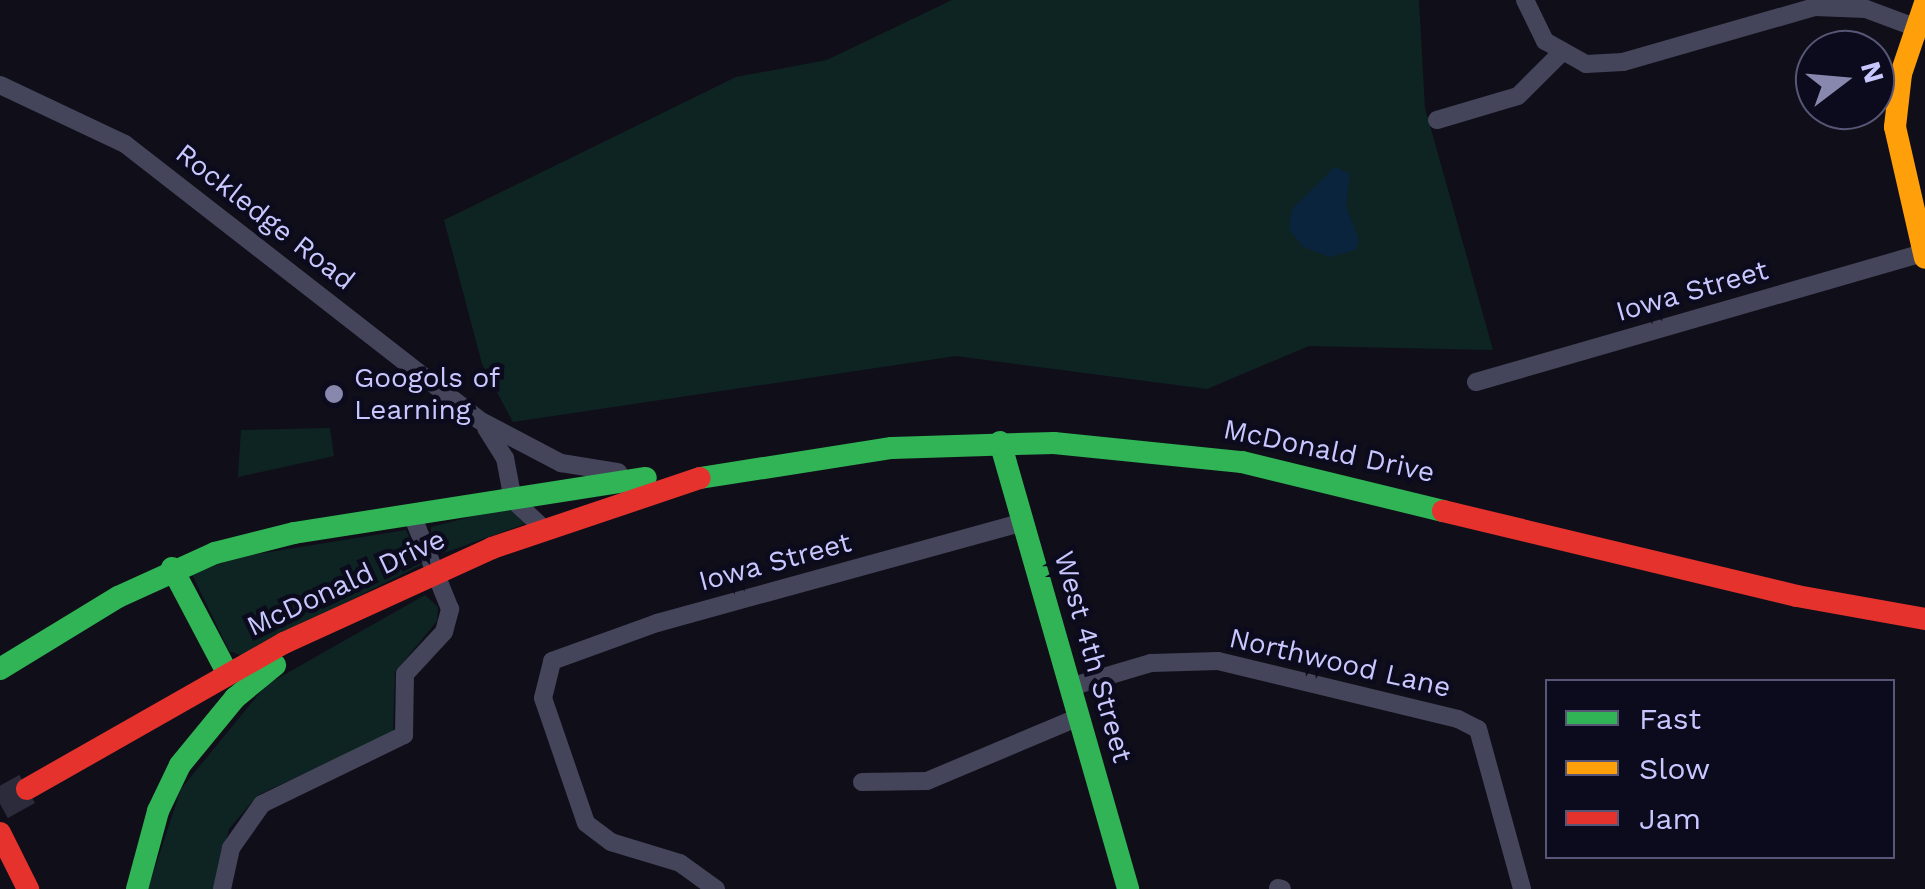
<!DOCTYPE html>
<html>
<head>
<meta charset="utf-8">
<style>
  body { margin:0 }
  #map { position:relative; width:1925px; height:889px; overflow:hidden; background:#100f19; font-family:"Work Sans",sans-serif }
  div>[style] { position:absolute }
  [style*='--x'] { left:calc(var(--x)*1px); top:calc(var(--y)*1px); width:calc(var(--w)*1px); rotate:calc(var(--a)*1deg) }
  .green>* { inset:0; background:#0e2423 }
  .water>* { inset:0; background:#0b243e }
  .highway-tunnel>* { height:32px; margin-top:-16px; transform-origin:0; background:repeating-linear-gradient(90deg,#2c2b3c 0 32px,transparent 0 48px) }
  .street>* { height:18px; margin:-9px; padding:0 9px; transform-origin:9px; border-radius:9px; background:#44455a }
  .fast>* { height:22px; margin:-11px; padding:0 11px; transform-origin:11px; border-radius:11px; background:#30b455 }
  .slow>* { height:22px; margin:-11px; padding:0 11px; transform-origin:11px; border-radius:11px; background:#ff9f0a }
  .jam>* { height:22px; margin:-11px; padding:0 11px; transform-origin:11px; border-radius:11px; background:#e5322d }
  .dots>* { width:28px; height:28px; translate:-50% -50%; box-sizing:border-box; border:5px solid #0c0b1d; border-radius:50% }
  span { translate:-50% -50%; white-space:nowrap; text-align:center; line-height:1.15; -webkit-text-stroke:9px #0c0b1d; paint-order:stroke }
  .street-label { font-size:28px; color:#c8c7ff }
  .poi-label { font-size:28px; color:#c8c7ff }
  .left { translate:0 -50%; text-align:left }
  .legend { position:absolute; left:1545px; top:679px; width:350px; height:180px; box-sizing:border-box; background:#0c0b1d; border:2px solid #575677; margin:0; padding:12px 18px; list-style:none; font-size:30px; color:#c8c7ff }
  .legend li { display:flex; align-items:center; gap:20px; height:50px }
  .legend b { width:50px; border:2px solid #575677 }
  .north { position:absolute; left:1795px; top:30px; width:100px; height:100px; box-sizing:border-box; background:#0c0b1d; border:2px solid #575677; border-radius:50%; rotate:74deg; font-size:28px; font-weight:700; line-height:40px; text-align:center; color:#c8c7ff }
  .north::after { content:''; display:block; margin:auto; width:35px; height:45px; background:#8887ae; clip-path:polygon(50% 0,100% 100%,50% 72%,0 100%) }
</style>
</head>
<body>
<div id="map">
  <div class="green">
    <div style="clip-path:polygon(952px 0,1419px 0,1425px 108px,1493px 350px,1309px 346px,1207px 389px,956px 356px,513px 422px,482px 364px,444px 220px,736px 77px,827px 60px)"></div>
    <div style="clip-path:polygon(330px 428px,334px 456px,238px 477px,241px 430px)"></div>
    <div style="clip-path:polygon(509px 507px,525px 524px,441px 554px,431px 536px,431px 527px)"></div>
    <div style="clip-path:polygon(406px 530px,421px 565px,241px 655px,229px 651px,192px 574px,238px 557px)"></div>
    <div style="clip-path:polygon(425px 595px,438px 607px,437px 621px,395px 672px,393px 732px,258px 795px,229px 829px,213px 889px,148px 889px,181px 789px,266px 685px)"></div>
  </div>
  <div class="water">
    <div style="clip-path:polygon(1335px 167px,1350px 174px,1346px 205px,1359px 241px,1355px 250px,1330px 257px,1303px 247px,1289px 229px,1292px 209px)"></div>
  </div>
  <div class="highway-tunnel">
    <div style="--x:0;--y:804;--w:31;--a:-29"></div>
  </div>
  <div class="street">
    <div style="--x:1525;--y:0;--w:46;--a:64"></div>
    <div style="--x:1545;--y:41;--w:47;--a:29.3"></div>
    <div style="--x:1586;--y:64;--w:37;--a:-3"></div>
    <div style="--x:1623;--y:62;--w:200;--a:-16"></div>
    <div style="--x:1815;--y:7;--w:51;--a:2.2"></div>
    <div style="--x:1866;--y:9;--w:63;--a:20.4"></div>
    <div style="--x:0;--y:85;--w:138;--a:25.3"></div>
    <div style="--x:125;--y:144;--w:449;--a:37.9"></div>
    <div style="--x:479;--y:420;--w:93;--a:27.7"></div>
    <div style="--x:561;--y:463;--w:58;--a:9"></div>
    <div style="--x:1437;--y:120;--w:84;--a:-16.5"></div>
    <div style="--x:1518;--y:96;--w:59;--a:-45"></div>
    <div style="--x:1476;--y:382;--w:466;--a:-16.1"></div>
    <div style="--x:486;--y:428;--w:36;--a:58"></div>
    <div style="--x:505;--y:458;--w:43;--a:79.2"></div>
    <div style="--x:513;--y:500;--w:41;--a:43"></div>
    <div style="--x:1070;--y:687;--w:84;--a:-16.5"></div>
    <div style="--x:1151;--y:663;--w:67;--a:-1.7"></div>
    <div style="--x:1218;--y:661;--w:247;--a:13.6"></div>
    <div style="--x:1458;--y:719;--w:22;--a:27"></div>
    <div style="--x:1478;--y:729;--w:166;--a:74.6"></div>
    <div style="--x:862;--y:782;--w:65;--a:-0.9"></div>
    <div style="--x:927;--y:781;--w:165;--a:-22.8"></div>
    <div style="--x:1278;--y:888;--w:4;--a:14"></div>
    <div style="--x:222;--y:889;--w:42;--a:-77.6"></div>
    <div style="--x:231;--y:848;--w:54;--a:-54.8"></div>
    <div style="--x:262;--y:804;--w:158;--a:-25.9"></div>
    <div style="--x:404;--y:735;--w:61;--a:-89.1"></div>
    <div style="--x:405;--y:674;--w:57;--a:-47.1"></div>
    <div style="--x:444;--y:632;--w:24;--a:-75"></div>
    <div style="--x:450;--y:609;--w:101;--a:-112"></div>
    <div style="--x:716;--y:889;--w:44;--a:-144.2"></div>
    <div style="--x:680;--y:863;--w:72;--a:-163.1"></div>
    <div style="--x:611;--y:842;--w:31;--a:-143"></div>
    <div style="--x:586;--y:823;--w:132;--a:-109"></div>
    <div style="--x:543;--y:698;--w:38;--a:-76"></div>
    <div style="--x:552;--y:661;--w:112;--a:-19.9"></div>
    <div style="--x:657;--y:623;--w:380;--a:-15.4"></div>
  </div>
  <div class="fast">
    <div style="--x:1000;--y:442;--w:465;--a:74"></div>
    <div style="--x:700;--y:478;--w:194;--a:-8.9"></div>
    <div style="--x:892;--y:448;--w:162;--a:-1.8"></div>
    <div style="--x:1054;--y:443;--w:189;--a:5.8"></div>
    <div style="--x:1242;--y:462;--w:207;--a:13.7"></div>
    <div style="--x:172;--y:568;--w:120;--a:62.2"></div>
    <div style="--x:0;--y:669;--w:138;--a:-31.4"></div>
    <div style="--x:118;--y:597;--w:107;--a:-24.4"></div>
    <div style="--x:215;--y:553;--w:81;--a:-14.2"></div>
    <div style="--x:294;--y:533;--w:356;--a:-8.9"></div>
    <div style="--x:137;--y:889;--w:81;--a:-74.9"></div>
    <div style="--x:158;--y:811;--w:51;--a:-64.4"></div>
    <div style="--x:180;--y:765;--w:87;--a:-50.6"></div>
    <div style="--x:235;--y:698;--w:52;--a:-39.5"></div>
  </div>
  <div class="slow">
    <div style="--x:1925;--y:3;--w:75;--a:108.7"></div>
    <div style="--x:1901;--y:74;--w:53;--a:96.5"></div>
    <div style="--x:1895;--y:127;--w:134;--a:77.1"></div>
  </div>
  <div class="jam">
    <div style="--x:1443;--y:511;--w:364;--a:13.5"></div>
    <div style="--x:1797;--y:596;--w:130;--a:10.2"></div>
    <div style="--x:27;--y:789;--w:296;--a:-29.6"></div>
    <div style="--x:284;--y:643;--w:229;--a:-24.5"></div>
    <div style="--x:492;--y:548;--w:219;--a:-18.6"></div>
    <div style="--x:0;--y:833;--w:63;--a:63.4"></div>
  </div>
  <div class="dots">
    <div style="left:334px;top:394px;background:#8887ae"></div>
  </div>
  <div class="street-label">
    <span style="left:265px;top:217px;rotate:38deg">Rockledge Road</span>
    <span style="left:1692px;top:291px;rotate:-16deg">Iowa Street</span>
    <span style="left:1329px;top:451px;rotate:12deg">McDonald Drive</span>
    <span style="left:775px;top:562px;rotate:-15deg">Iowa Street</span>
    <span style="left:346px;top:583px;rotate:-25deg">McDonald Drive</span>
    <span style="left:1093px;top:657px;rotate:74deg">West 4th Street</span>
    <span style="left:1340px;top:663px;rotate:13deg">Northwood Lane</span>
  </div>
  <div class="poi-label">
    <span class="left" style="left:354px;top:394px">Googols of<br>Learning</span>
  </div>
  <ul class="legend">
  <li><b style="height:12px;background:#30b455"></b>Fast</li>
  <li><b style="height:12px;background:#ff9f0a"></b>Slow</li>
  <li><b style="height:12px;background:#e5322d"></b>Jam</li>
  </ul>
  <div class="north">N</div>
</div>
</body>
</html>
